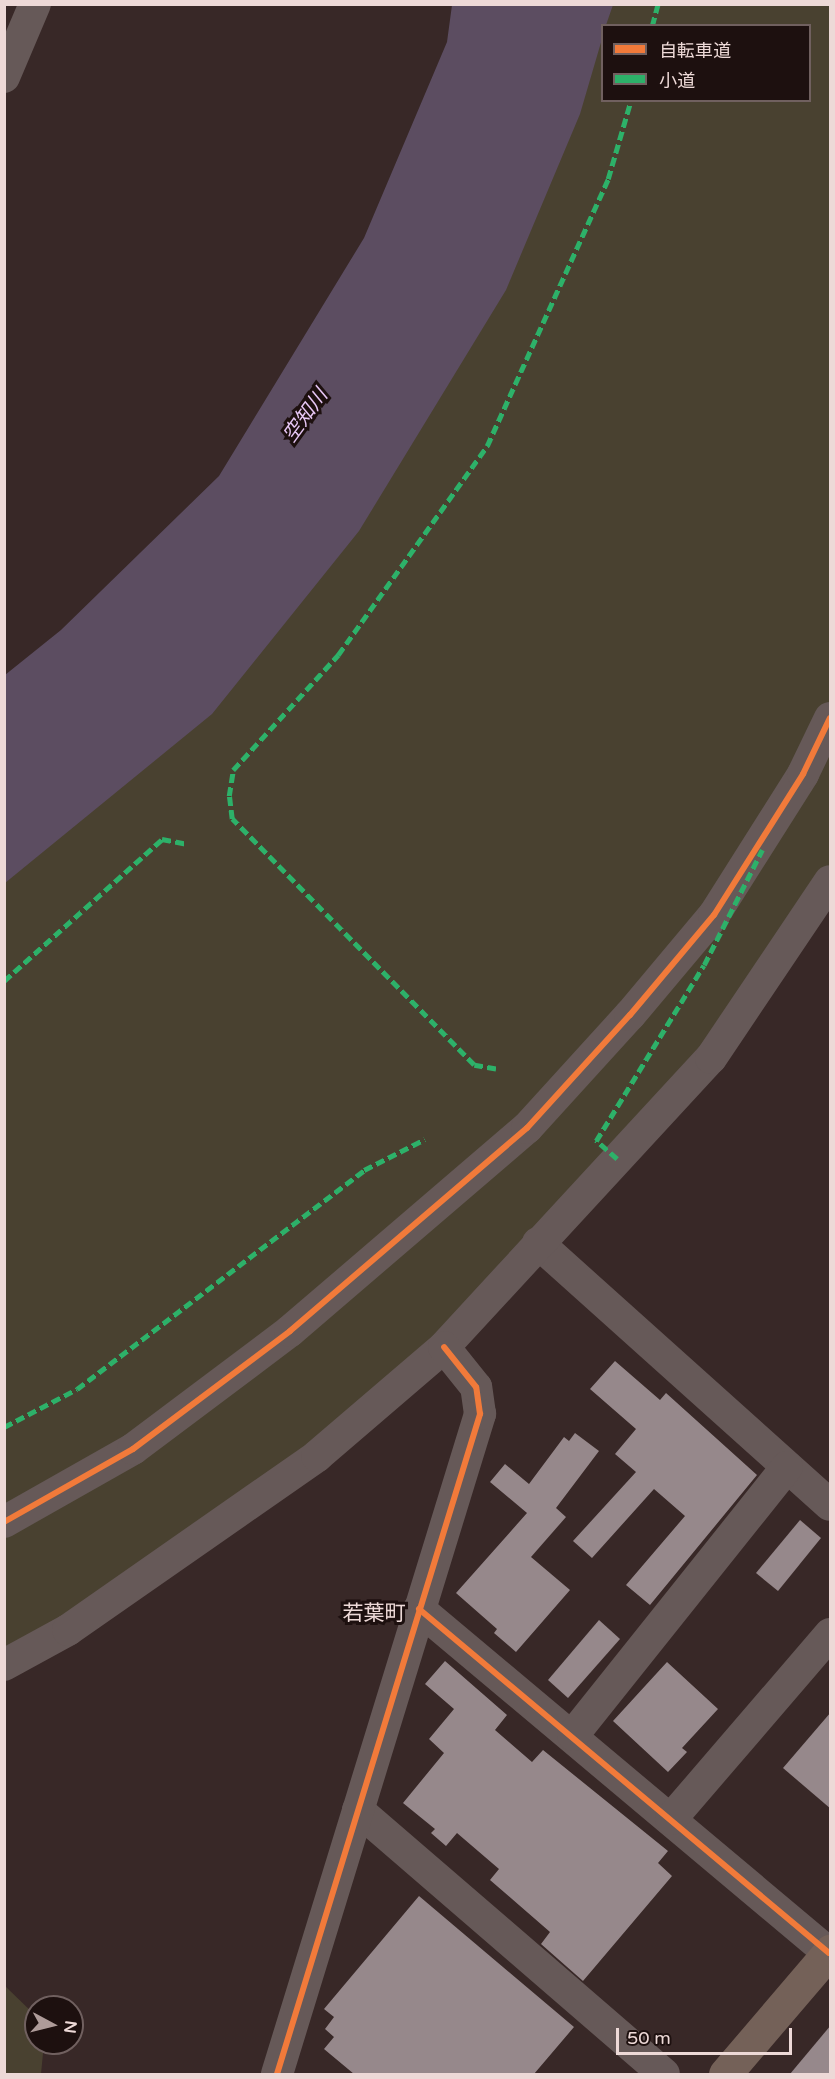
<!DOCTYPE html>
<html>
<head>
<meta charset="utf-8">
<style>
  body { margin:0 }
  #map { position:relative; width:835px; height:2079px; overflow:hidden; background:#382827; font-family:"Varela Round","Noto Sans JP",sans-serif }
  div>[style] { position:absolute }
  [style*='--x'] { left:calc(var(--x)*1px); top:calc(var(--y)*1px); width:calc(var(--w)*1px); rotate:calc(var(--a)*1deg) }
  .green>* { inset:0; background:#494130 }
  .water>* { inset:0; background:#5c4d61 }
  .building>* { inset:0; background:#96888b }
  .minor>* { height:32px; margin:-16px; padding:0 16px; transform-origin:16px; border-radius:16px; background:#665958 }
  .highway>* { height:33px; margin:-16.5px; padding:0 16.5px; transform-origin:16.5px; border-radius:16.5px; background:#746158 }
  .quiet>* { height:4.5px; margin-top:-2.25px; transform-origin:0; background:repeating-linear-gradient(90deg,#2db169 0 9px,transparent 0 13.5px) }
  .cycleway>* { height:6px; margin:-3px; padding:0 3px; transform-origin:3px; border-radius:3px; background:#f17a3a }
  span { translate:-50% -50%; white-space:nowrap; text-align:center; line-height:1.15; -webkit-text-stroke:6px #1d100f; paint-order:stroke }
  .water-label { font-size:20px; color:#e7c7f5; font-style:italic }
  .quarter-label { font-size:21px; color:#edd9d7 }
  .frame { position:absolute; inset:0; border:6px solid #edd9d7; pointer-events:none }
  .legend { position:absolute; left:601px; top:24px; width:210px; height:78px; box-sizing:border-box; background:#1d100f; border:2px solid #70605f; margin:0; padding:8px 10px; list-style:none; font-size:18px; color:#edd9d7 }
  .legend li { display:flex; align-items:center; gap:12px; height:30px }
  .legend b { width:30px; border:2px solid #70605f }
  .north { position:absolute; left:24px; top:1995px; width:60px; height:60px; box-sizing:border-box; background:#1d100f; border:2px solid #70605f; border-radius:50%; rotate:97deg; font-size:16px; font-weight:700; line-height:24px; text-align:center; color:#edd9d7 }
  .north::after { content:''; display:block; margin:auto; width:21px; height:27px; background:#ae9b99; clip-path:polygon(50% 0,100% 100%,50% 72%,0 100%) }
  .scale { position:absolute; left:616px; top:2028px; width:176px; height:27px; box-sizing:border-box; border:3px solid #edd9d7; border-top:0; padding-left:8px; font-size:18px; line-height:21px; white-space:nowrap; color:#edd9d7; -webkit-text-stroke:4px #1d100f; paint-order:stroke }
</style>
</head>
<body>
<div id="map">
  <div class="green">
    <div style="clip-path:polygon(evenodd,597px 5px,830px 5px,830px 881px,767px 979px,444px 1347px,5px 1665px,5px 864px,597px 5px,602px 26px,810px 26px,810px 100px,602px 100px,602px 26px)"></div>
    <div style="clip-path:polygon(4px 1985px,36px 2016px,36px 2043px,44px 2043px,41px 2074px,5px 2074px)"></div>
  </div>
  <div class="water">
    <div style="clip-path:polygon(452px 5px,613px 5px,606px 25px,602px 26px,602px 39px,580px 114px,506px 290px,359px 531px,212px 714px,5px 883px,5px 675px,61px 630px,219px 476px,364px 238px,447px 42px)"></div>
  </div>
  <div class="building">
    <div style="clip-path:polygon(615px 1361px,660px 1400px,666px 1393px,757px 1475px,650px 1605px,626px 1585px,685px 1516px,654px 1489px,592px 1558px,573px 1541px,636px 1472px,615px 1454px,636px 1429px,590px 1389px)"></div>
    <div style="clip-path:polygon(575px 1433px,599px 1451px,556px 1508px,566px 1517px,531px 1557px,570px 1590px,516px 1652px,494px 1633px,497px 1629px,456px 1593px,527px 1513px,490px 1482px,505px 1464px,529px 1484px,564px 1437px,569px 1441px)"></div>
    <div style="clip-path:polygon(800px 1520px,821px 1538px,778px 1591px,756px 1573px)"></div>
    <div style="clip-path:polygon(599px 1620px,620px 1639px,568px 1698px,548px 1680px)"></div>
    <div style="clip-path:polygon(445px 1661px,507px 1715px,495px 1730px,532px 1762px,543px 1750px,668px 1851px,658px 1863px,672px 1876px,583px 1981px,541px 1944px,550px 1932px,490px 1880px,499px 1869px,457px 1833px,446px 1846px,431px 1833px,435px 1829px,403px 1803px,444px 1753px,429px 1739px,454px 1709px,425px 1684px)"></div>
    <div style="clip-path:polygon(667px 1662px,718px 1709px,682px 1748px,687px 1752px,668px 1772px,613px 1721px)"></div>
    <div style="clip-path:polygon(831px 1712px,831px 1809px,783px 1768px)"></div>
    <div style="clip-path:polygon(419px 1896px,574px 2027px,534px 2074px,354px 2074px,324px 2049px,334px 2037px,325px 2029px,334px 2017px,324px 2009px)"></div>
    <div style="clip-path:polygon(831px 2025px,831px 2074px,790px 2074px)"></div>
  </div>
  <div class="minor">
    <div style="--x:4;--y:77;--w:79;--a:-67"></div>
    <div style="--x:538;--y:1243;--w:392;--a:41.9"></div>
    <div style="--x:4;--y:1522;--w:148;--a:-29.5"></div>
    <div style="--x:133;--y:1449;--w:196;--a:-36.9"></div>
    <div style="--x:290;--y:1331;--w:312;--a:-40.6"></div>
    <div style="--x:527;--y:1128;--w:153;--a:-47.7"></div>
    <div style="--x:630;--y:1015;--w:131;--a:-50"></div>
    <div style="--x:714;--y:915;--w:167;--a:-57.7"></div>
    <div style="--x:803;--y:774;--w:62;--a:-64.3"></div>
    <div style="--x:419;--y:1609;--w:535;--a:40"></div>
    <div style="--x:4;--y:1665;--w:73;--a:-28.7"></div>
    <div style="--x:68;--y:1630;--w:304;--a:-34.9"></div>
    <div style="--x:317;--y:1456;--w:167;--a:-40.6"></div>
    <div style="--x:444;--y:1347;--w:393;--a:-47.3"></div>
    <div style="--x:711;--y:1058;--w:213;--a:-56.1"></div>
    <div style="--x:573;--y:1735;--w:343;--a:-51.4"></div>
    <div style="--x:358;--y:1810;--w:404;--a:40.8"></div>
    <div style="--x:671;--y:1819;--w:244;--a:-49.3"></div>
    <div style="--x:277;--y:2074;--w:691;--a:-72.9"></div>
    <div style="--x:480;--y:1414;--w:27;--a:-98"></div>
    <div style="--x:476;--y:1387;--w:51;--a:-128.7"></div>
  </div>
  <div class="highway">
    <div style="--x:725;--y:2074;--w:162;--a:-49.5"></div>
  </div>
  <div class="quiet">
    <div style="--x:652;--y:26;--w:23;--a:-75"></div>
    <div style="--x:4;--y:981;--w:212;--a:-41.9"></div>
    <div style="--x:162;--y:839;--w:25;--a:11"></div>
    <div style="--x:496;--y:1069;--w:22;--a:-170"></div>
    <div style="--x:474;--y:1065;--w:345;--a:-134.5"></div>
    <div style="--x:232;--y:819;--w:23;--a:-97"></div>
    <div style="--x:229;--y:796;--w:26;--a:-81"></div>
    <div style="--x:233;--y:770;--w:156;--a:-47.6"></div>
    <div style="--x:338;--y:655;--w:257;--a:-54.5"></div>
    <div style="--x:487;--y:446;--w:293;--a:-65.6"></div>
    <div style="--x:608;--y:179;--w:82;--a:-73.8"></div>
    <div style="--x:617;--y:1159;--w:28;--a:-139"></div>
    <div style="--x:596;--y:1141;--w:206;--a:-58.5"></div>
    <div style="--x:704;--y:965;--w:129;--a:-63.2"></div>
    <div style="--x:4;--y:1427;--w:82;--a:-27.5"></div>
    <div style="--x:77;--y:1389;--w:361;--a:-37.3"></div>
    <div style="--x:364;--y:1170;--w:68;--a:-26.9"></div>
  </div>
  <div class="cycleway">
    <div style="--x:4;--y:1522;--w:148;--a:-29.5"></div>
    <div style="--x:133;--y:1449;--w:196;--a:-36.9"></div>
    <div style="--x:290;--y:1331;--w:312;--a:-40.6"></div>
    <div style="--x:527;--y:1128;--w:153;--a:-47.7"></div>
    <div style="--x:630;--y:1015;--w:131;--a:-50"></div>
    <div style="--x:714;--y:915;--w:167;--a:-57.7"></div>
    <div style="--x:803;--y:774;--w:62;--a:-64.3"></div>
    <div style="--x:419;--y:1609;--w:535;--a:40"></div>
    <div style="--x:277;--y:2074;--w:691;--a:-72.9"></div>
    <div style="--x:480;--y:1414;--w:27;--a:-98"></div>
    <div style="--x:476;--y:1387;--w:51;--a:-128.7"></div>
  </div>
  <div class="water-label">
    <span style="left:306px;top:416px;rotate:-54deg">空知川</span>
  </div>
  <div class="quarter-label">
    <span style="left:374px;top:1614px">若葉町</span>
  </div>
  <div class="frame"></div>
  <ul class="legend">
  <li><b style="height:8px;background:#f17a3a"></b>自転車道</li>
  <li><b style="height:8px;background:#2db169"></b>小道</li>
  </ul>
  <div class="north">N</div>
  <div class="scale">50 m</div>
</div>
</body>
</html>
